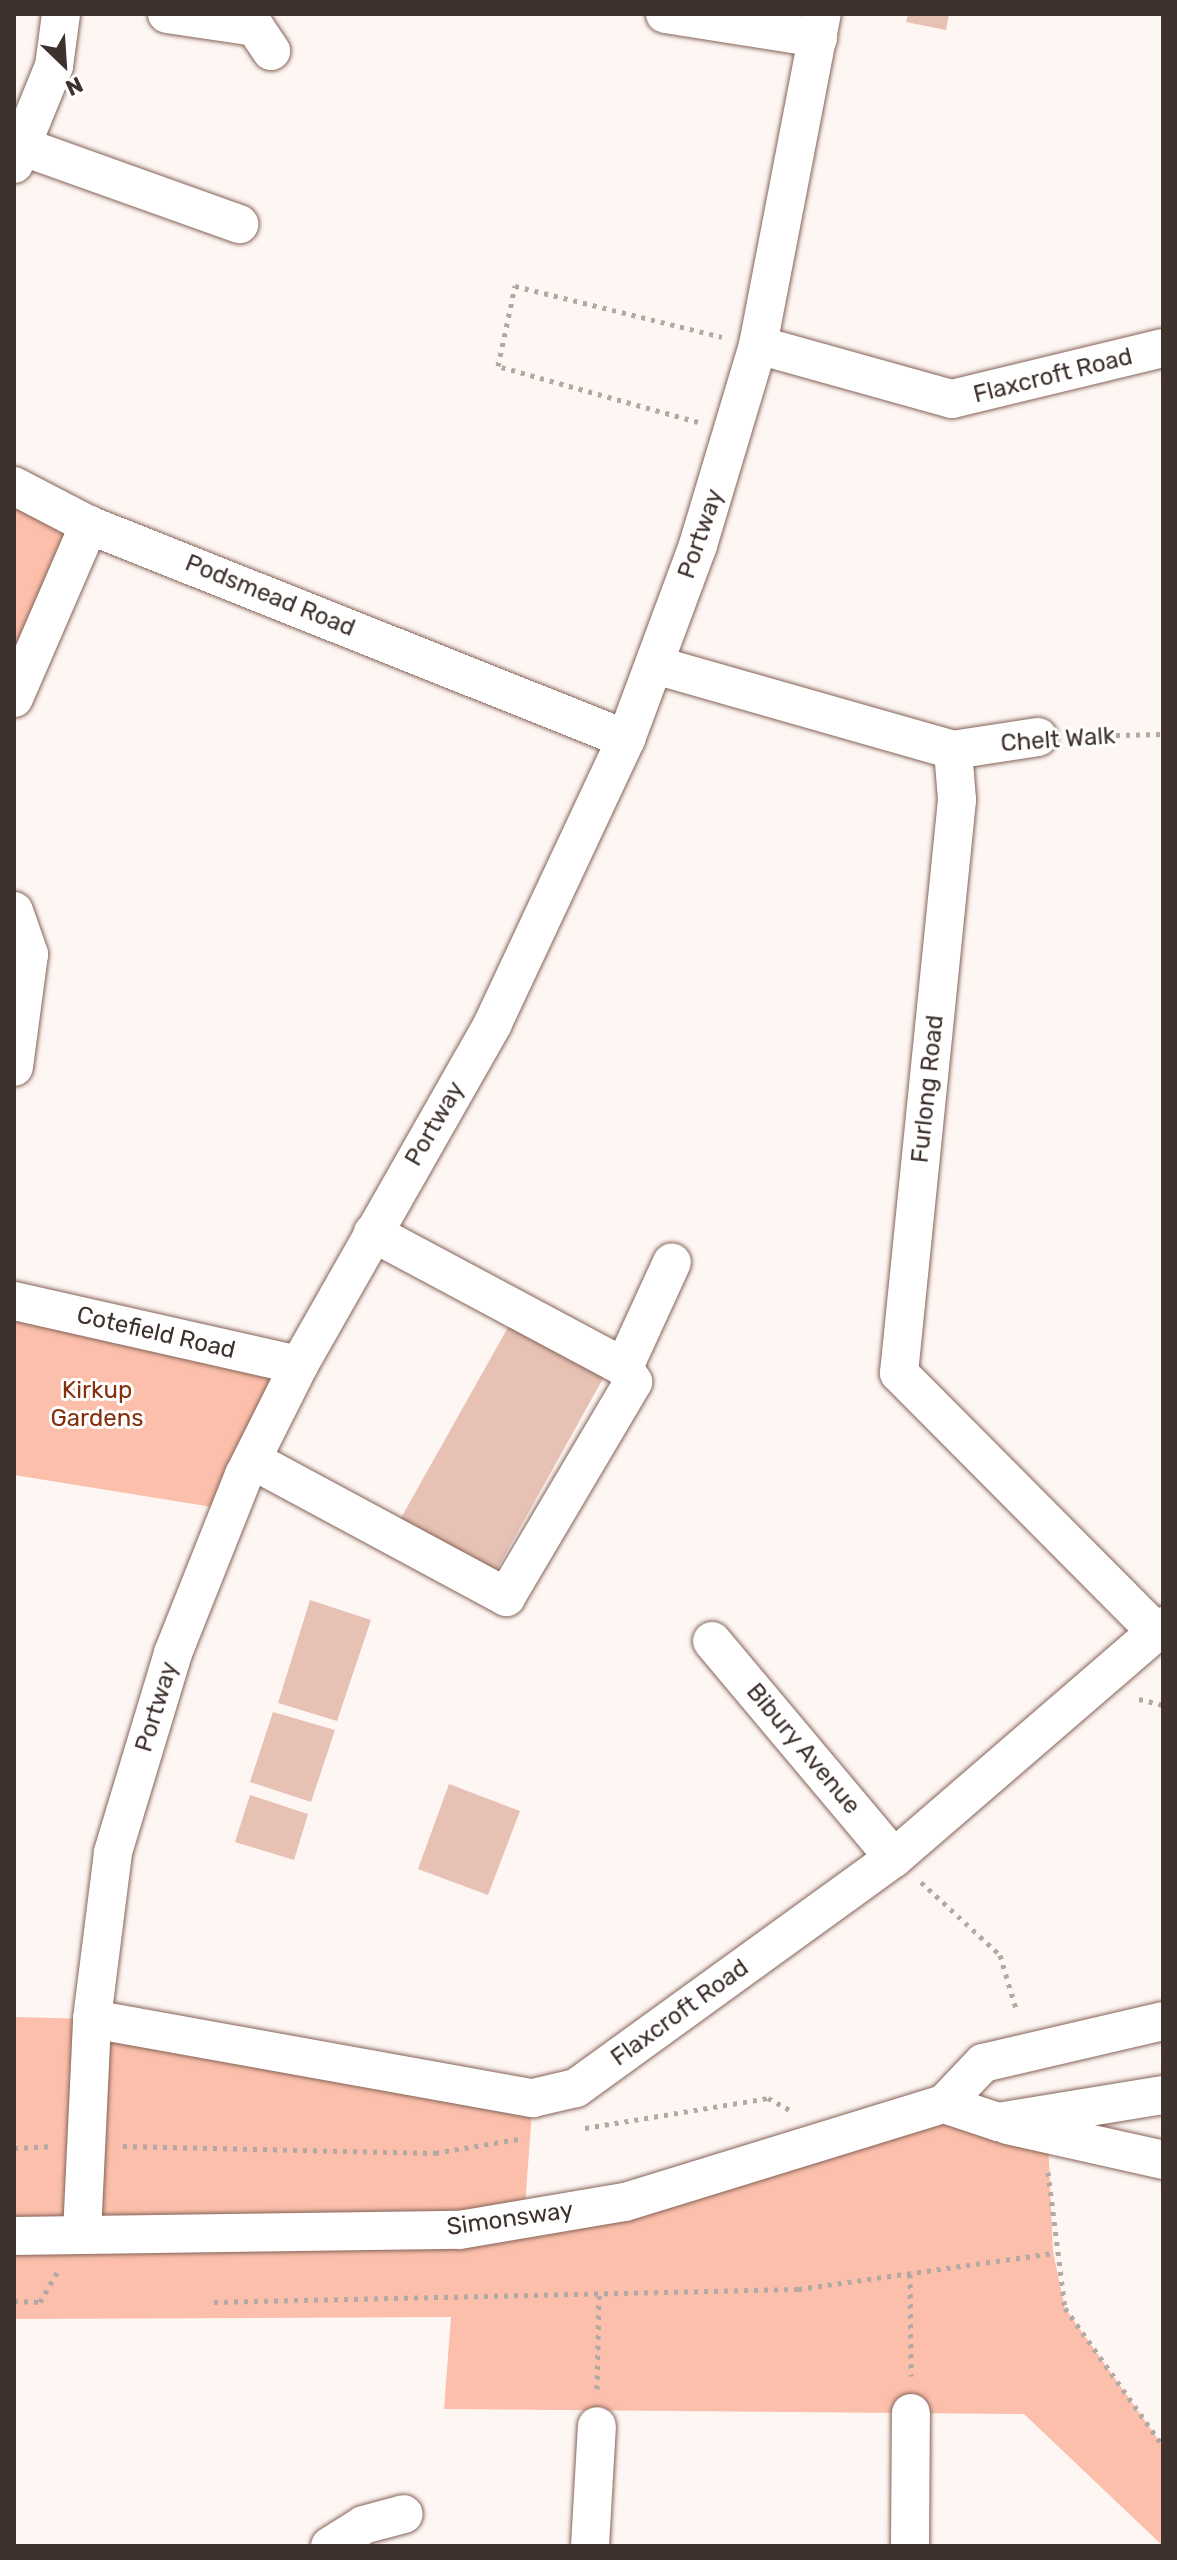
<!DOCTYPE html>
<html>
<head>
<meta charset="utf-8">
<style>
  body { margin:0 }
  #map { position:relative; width:1177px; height:2560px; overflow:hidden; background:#fef6f3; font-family:Rubik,sans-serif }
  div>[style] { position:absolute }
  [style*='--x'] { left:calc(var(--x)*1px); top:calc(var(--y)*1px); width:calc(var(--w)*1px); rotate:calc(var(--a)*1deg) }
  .green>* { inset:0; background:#fbbfab }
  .building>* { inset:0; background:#e7c1b4 }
  .path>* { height:5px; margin-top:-2.5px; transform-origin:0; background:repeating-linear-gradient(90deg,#b2a8a4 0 4px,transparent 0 10px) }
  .roads { filter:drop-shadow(0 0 2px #846357) drop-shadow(0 0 2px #846357) }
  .minor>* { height:38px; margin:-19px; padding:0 19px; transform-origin:19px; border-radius:19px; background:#fff }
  span { translate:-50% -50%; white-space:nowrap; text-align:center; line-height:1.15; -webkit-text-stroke:6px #fff; paint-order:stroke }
  .street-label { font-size:24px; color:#3f312c }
  .park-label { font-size:24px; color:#84300e }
  .frame { position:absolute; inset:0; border:16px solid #3f312c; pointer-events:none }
  .north { position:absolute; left:24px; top:24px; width:80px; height:80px; -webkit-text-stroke:6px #fff; paint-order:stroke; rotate:155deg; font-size:22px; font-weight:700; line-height:32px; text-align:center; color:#3f312c }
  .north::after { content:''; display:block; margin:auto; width:28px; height:36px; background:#3f312c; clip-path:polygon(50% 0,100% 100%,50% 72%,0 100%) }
</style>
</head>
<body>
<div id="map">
  <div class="green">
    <div style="clip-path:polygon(14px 486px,89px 525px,14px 698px)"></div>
    <div style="clip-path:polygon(14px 1301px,299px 1365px,231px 1510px,14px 1475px)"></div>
    <div style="clip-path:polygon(14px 2017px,92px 2019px,533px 2098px,524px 2219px,944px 2105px,1048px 2139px,1053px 2252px,1065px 2308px,1163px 2446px,1163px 2546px,1024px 2414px,444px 2409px,451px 2317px,14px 2319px)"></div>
  </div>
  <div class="building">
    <div style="clip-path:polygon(908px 14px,949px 14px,946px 30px,906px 22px)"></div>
    <div style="clip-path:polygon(511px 1322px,605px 1375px,492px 1578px,397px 1525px)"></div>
    <div style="clip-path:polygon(310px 1600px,371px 1620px,337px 1721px,278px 1703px)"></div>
    <div style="clip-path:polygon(273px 1712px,335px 1730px,311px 1802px,250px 1782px)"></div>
    <div style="clip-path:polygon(449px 1784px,520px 1811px,488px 1895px,418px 1869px)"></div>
    <div style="clip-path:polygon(250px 1795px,308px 1814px,294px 1860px,235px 1842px)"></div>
  </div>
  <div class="path">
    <div style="--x:698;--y:422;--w:208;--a:-164.4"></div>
    <div style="--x:498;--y:366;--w:82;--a:-78"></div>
    <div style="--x:515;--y:286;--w:213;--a:13.8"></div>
    <div style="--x:1076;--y:736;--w:87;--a:-1.3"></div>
    <div style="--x:1139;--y:1699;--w:25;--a:14"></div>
    <div style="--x:921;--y:1882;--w:108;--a:42.7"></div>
    <div style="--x:1000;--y:1955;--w:59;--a:73.4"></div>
    <div style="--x:585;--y:2128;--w:185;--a:-9.3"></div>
    <div style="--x:768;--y:2098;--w:29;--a:29"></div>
    <div style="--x:123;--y:2146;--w:312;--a:1.3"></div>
    <div style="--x:435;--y:2153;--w:90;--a:-9.6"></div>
    <div style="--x:14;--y:2148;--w:35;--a:-3"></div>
    <div style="--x:1048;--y:2172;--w:137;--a:82.9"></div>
    <div style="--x:1065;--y:2308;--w:169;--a:54.6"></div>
    <div style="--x:910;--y:2274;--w:102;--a:89.4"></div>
    <div style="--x:14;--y:2301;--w:26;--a:2"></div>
    <div style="--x:40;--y:2302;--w:34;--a:-60"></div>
    <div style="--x:214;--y:2302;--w:584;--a:-1.28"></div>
    <div style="--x:798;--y:2289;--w:258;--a:-8"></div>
    <div style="--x:597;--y:2389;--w:94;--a:-88.8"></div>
  </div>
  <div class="roads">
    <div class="minor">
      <div style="--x:167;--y:14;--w:89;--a:8.4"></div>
      <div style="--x:255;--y:27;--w:29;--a:56"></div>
      <div style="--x:665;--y:14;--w:155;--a:8.9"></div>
      <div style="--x:21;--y:146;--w:232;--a:19.7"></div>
      <div style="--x:14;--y:164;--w:106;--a:-67.8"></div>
      <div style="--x:54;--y:66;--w:52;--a:-82.3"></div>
      <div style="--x:758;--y:345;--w:201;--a:15.6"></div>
      <div style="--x:952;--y:399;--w:217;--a:-13.6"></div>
      <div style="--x:14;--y:486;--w:85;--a:27.5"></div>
      <div style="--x:655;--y:665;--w:310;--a:15.9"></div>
      <div style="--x:953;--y:750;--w:50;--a:85.4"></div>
      <div style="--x:957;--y:800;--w:576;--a:95.78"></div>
      <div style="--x:899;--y:1373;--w:365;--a:45.2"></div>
      <div style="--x:14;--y:698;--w:189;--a:-66.6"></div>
      <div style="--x:89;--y:525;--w:578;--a:21.73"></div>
      <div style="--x:953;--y:750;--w:86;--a:-8.7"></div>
      <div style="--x:14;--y:911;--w:46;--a:70.8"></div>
      <div style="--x:29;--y:954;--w:114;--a:97.6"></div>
      <div style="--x:14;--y:1301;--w:292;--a:12.7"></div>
      <div style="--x:624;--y:1367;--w:115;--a:-65.4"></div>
      <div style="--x:252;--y:1460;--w:289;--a:28.3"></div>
      <div style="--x:506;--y:1597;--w:250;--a:-59.4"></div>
      <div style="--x:633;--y:1382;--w:17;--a:-121"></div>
      <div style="--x:624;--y:1367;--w:285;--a:-151.9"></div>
      <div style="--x:712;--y:1641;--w:283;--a:50"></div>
      <div style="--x:92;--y:2019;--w:448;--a:10.2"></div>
      <div style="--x:533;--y:2098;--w:44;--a:-13.1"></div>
      <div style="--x:576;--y:2088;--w:392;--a:-35.9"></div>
      <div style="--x:894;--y:1858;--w:355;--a:-40.8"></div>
      <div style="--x:944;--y:2104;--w:57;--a:18.4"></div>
      <div style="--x:998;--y:2122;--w:167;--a:-9.3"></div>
      <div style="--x:1007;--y:2125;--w:160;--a:12.6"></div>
      <div style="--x:82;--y:2234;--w:215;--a:-87.3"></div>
      <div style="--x:92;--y:2019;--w:168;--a:-82.8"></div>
      <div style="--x:113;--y:1852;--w:208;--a:-73.2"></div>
      <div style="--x:173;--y:1653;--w:192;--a:-68.3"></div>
      <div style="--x:244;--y:1475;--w:123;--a:-63.4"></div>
      <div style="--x:299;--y:1365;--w:393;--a:-60.4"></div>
      <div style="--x:493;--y:1023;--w:314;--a:-64.9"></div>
      <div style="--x:626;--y:739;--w:207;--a:-69.6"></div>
      <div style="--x:698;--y:545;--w:209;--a:-73.3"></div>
      <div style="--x:758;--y:345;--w:337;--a:-79.1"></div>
      <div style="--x:14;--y:2236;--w:445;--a:-0.8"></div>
      <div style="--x:459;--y:2230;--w:168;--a:-9.6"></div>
      <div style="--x:625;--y:2202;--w:334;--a:-17.1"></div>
      <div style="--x:944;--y:2104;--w:57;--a:-46.4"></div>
      <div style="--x:983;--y:2063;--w:185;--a:-13.1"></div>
      <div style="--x:330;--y:2546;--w:39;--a:-32"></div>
      <div style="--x:363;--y:2525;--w:42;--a:-15"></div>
      <div style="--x:590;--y:2546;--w:120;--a:-86.7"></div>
      <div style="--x:910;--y:2546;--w:133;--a:-89.6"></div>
    </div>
  </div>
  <div class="street-label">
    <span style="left:1053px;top:376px;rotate:-14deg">Flaxcroft Road</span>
    <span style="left:701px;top:534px;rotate:-71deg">Portway</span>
    <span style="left:270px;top:596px;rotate:22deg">Podsmead Road</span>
    <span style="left:1058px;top:740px;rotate:-4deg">Chelt Walk</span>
    <span style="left:928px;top:1089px;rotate:-84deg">Furlong Road</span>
    <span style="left:435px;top:1124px;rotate:-60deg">Portway</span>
    <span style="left:156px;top:1333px;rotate:13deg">Cotefield Road</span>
    <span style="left:157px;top:1707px;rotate:-73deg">Portway</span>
    <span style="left:803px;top:1749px;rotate:50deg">Bibury Avenue</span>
    <span style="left:680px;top:2013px;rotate:-36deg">Flaxcroft Road</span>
    <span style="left:510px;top:2219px;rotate:-8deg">Simonsway</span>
  </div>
  <div class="park-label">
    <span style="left:97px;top:1405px">Kirkup<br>Gardens</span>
  </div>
  <div class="frame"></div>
  <div class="north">N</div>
</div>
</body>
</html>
